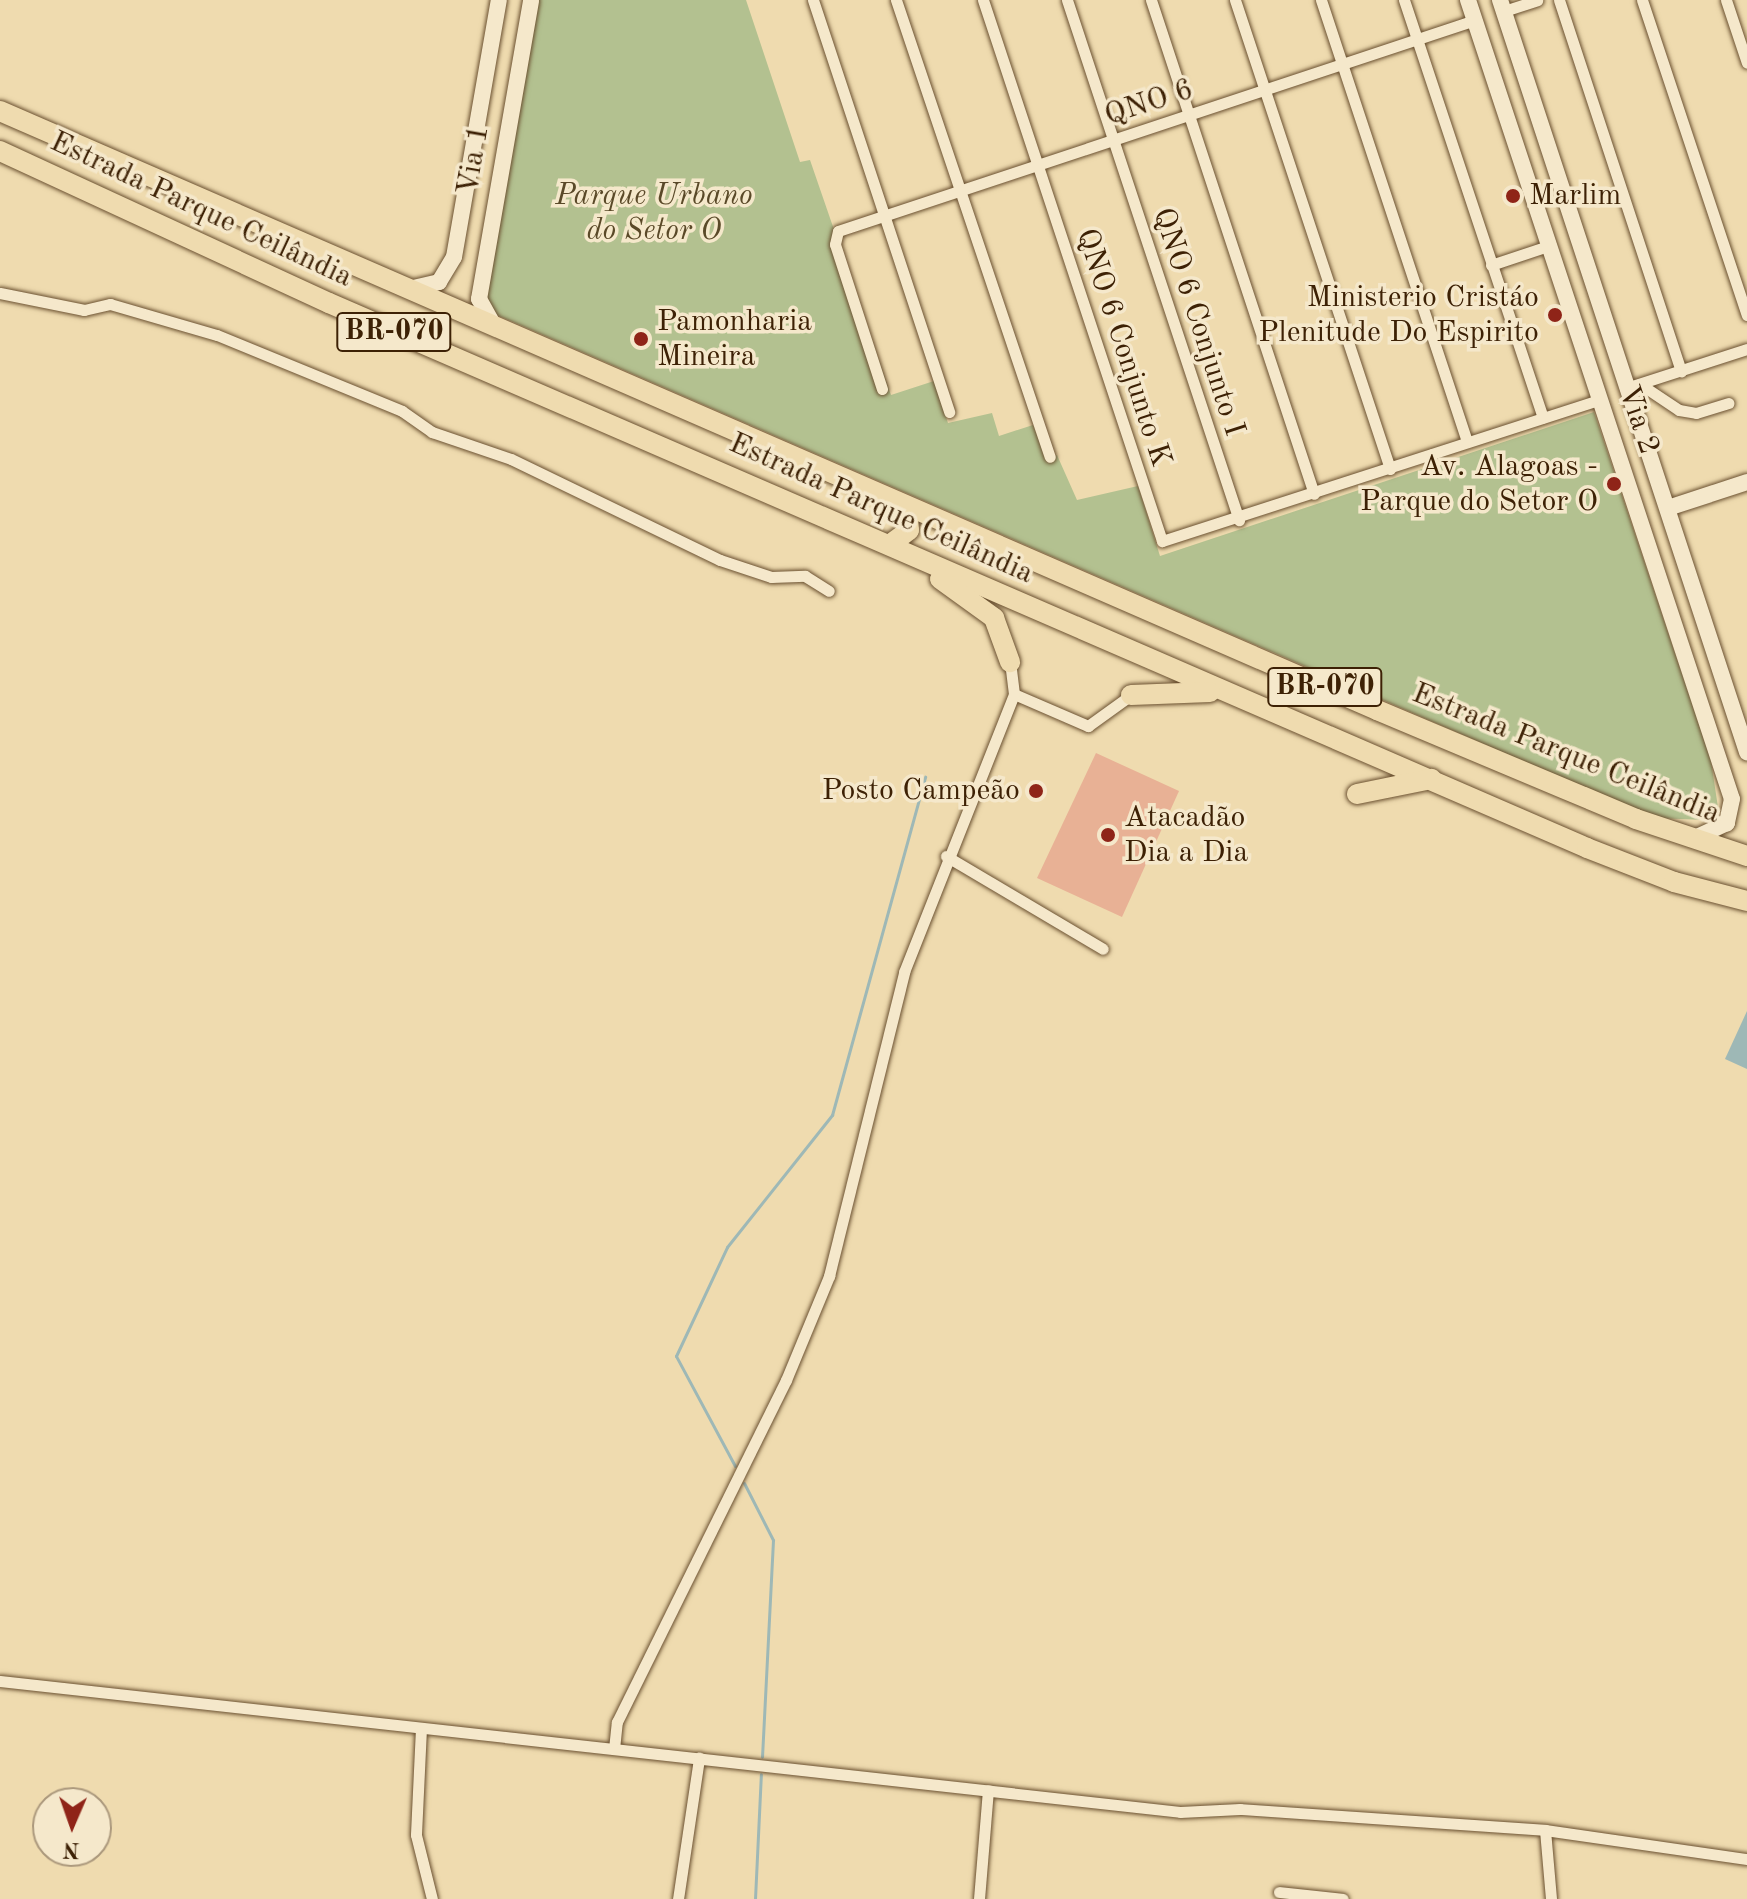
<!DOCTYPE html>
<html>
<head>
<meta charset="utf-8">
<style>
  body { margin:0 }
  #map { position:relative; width:1747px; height:1899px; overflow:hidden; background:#efdbaf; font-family:"Old Standard TT",serif }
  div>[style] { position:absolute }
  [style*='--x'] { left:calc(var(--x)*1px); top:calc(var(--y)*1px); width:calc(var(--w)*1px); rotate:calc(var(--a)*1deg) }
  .green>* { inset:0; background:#b3c190 }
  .water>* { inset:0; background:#9eb8b6 }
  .stream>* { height:3px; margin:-1.5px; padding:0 1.5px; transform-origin:1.5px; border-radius:1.5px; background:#9eb8b6 }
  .building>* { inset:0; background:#e8b195 }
  .roads { filter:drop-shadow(0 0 2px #6a5030) drop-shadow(0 0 2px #6a5030) }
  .street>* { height:11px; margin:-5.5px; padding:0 5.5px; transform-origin:5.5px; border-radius:5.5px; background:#f5e8cb }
  .secondary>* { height:16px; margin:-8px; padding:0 8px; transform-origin:8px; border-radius:8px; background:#f5e8cb }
  .highway>* { height:20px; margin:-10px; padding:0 10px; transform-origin:10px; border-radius:10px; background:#efdbaf }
  .dots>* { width:22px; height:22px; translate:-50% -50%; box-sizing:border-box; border:4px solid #f5e8cb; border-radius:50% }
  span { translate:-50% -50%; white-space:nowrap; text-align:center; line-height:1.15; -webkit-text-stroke:7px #f5e8cb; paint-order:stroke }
  .shield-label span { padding:2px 6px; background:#f5e8cb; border:2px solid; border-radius:6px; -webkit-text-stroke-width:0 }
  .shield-label { font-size:28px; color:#3d2105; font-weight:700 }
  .street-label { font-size:30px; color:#3d2105 }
  .park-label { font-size:30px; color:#5a4928; font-style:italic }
  .poi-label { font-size:30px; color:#3d2105 }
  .left { translate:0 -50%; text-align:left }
  .right { translate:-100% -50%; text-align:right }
  .north { position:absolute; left:32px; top:1787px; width:80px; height:80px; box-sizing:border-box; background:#f5e8cb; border:2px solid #ab987c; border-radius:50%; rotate:182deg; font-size:22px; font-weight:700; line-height:32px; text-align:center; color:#3d2105 }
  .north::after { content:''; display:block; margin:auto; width:28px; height:36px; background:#8f2418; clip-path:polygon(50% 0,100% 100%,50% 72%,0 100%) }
</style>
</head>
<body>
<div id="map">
  <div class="green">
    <div style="clip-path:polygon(533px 0,746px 0,800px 162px,810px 160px,891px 395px,934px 381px,948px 423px,992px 413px,999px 436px,1033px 425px,1046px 459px,1057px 455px,1077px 500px,1138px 486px,1160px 556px,1594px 412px,1711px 761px,1719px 814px,1706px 820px,1654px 818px,490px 312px,483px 298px)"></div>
  </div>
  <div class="water">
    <div style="clip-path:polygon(1747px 1011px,1747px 1069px,1725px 1059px)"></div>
  </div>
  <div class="stream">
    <div style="--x:735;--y:1466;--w:125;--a:-118.2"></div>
    <div style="--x:676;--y:1356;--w:120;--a:-64.9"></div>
    <div style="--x:727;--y:1247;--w:169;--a:-51.5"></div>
    <div style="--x:832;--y:1115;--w:351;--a:-74.6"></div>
    <div style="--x:744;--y:1483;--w:64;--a:63"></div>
    <div style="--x:773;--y:1540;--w:217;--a:92.9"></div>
    <div style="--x:755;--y:1899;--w:125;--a:-87.3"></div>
  </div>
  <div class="building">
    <div style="clip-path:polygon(1096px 753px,1179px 791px,1122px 917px,1037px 878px)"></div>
  </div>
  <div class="roads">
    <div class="street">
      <div style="--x:813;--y:0;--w:434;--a:71.7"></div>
      <div style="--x:896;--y:0;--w:482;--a:71.4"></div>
      <div style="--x:983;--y:0;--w:570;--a:71.69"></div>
      <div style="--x:1162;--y:541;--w:461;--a:-17.9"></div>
      <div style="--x:1067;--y:0;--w:548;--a:71.7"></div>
      <div style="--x:1151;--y:0;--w:520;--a:71.74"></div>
      <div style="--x:1235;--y:0;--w:494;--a:71.7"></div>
      <div style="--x:1321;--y:0;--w:465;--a:71.7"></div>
      <div style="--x:1404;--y:0;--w:440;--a:71.6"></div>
      <div style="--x:1559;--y:0;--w:391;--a:71.8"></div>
      <div style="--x:1642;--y:0;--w:332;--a:71.6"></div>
      <div style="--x:1726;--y:0;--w:66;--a:71.6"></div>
      <div style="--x:1504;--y:11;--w:35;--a:-18"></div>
      <div style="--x:1491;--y:265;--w:63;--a:-18.4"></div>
      <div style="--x:0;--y:293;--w:86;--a:11.4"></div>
      <div style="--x:84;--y:310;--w:27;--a:-13"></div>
      <div style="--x:110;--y:304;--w:111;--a:16.2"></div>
      <div style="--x:217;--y:335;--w:200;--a:22.3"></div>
      <div style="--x:402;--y:411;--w:37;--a:35"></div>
      <div style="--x:432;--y:432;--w:83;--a:18.9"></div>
      <div style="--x:511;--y:459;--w:232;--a:25.8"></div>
      <div style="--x:720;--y:560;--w:54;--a:18.4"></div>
      <div style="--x:771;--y:577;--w:34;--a:-2"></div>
      <div style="--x:805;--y:576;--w:28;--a:32"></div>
      <div style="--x:1640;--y:384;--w:47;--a:33.7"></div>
      <div style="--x:1679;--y:410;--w:17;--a:10"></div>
      <div style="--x:1696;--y:413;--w:34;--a:-17"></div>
      <div style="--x:1626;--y:388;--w:127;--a:-17.9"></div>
      <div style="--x:882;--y:389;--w:152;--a:-108"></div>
      <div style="--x:835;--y:244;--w:13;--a:-77"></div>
      <div style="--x:838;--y:231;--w:671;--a:-18.33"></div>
      <div style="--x:1014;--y:694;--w:81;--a:23.4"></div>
      <div style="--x:1088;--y:726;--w:53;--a:-35.8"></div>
      <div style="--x:946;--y:856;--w:182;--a:30.6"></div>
      <div style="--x:0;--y:1681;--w:1187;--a:6.33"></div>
      <div style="--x:1180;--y:1812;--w:60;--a:-2.9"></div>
      <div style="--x:1240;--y:1809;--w:306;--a:3.9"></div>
      <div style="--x:1545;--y:1830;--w:204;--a:8.2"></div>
      <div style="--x:421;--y:1728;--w:107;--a:92.7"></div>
      <div style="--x:416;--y:1835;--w:66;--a:76"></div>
      <div style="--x:614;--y:1749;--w:27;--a:-84"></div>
      <div style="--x:617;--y:1722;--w:381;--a:-63.7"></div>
      <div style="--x:786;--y:1380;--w:113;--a:-67.5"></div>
      <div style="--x:829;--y:1276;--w:313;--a:-76.1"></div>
      <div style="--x:904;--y:972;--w:299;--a:-68.4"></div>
      <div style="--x:1014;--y:694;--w:32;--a:-97"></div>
      <div style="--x:1545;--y:1830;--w:69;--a:85"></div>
      <div style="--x:1279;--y:1892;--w:64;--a:6.2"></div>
      <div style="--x:678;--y:1899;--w:143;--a:-81.5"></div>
      <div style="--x:979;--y:1899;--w:109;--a:-85.3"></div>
    </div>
    <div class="secondary">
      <div style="--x:1468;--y:0;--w:841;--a:71.72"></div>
      <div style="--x:1732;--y:799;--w:25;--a:102"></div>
      <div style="--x:1727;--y:823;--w:38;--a:155"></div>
      <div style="--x:1500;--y:0;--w:792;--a:71.82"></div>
      <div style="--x:409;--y:289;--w:31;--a:-13"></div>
      <div style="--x:439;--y:282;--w:29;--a:-59"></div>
      <div style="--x:454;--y:257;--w:261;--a:-80.1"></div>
      <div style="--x:494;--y:326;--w:31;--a:-119"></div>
      <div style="--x:479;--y:299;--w:303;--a:-80.1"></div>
      <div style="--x:1668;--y:508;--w:83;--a:-18.2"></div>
    </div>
    <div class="highway">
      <div style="--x:0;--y:111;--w:1502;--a:23.51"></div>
      <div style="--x:1377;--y:710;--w:281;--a:22.8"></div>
      <div style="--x:1636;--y:819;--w:117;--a:18.4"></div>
      <div style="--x:0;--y:151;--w:362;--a:24.8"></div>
      <div style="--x:329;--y:303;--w:1371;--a:23.42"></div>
      <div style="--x:1587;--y:848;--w:93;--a:21.3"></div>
      <div style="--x:1674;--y:882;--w:75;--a:14.6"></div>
      <div style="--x:892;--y:543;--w:21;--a:-37"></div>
      <div style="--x:909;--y:530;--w:23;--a:-95"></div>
      <div style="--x:940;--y:579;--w:67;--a:35.8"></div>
      <div style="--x:994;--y:618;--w:47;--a:70"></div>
      <div style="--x:1131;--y:695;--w:79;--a:-2.2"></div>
      <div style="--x:1357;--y:794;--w:76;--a:-11.5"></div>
    </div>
  </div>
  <div class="dots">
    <div style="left:1513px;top:196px;background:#8f2418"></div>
    <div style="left:1555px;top:315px;background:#8f2418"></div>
    <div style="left:641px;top:339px;background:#8f2418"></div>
    <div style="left:1614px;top:484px;background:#8f2418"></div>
    <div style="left:1036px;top:791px;background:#8f2418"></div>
    <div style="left:1108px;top:835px;background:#8f2418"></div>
  </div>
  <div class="shield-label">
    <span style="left:394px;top:332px">BR-070</span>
    <span style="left:1325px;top:687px">BR-070</span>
  </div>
  <div class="street-label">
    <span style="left:1149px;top:103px;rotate:-18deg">QNO 6</span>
    <span style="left:474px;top:160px;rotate:-80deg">Via 1</span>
    <span style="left:201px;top:210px;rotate:25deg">Estrada Parque Ceilândia</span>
    <span style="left:1198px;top:322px;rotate:72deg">QNO 6 Conjunto I</span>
    <span style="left:1123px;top:348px;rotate:72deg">QNO 6 Conjunto K</span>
    <span style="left:1638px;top:420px;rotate:71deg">Via 2</span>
    <span style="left:881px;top:509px;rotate:24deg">Estrada Parque Ceilândia</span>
    <span style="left:1566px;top:754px;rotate:22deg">Estrada Parque Ceilândia</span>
  </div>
  <div class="park-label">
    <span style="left:654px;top:213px">Parque Urbano<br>do Setor O</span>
  </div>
  <div class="poi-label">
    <span class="left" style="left:1529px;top:196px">Marlim</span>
    <span class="right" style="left:1539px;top:315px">Ministerio Cristáo<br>Plenitude Do Espirito</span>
    <span class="left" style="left:657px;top:339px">Pamonharia<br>Mineira</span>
    <span class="right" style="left:1598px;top:484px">Av. Alagoas -<br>Parque do Setor O</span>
    <span class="right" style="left:1020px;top:791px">Posto Campeão</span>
    <span class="left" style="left:1124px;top:835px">Atacadão<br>Dia a Dia</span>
  </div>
  <div class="north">N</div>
</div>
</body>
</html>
